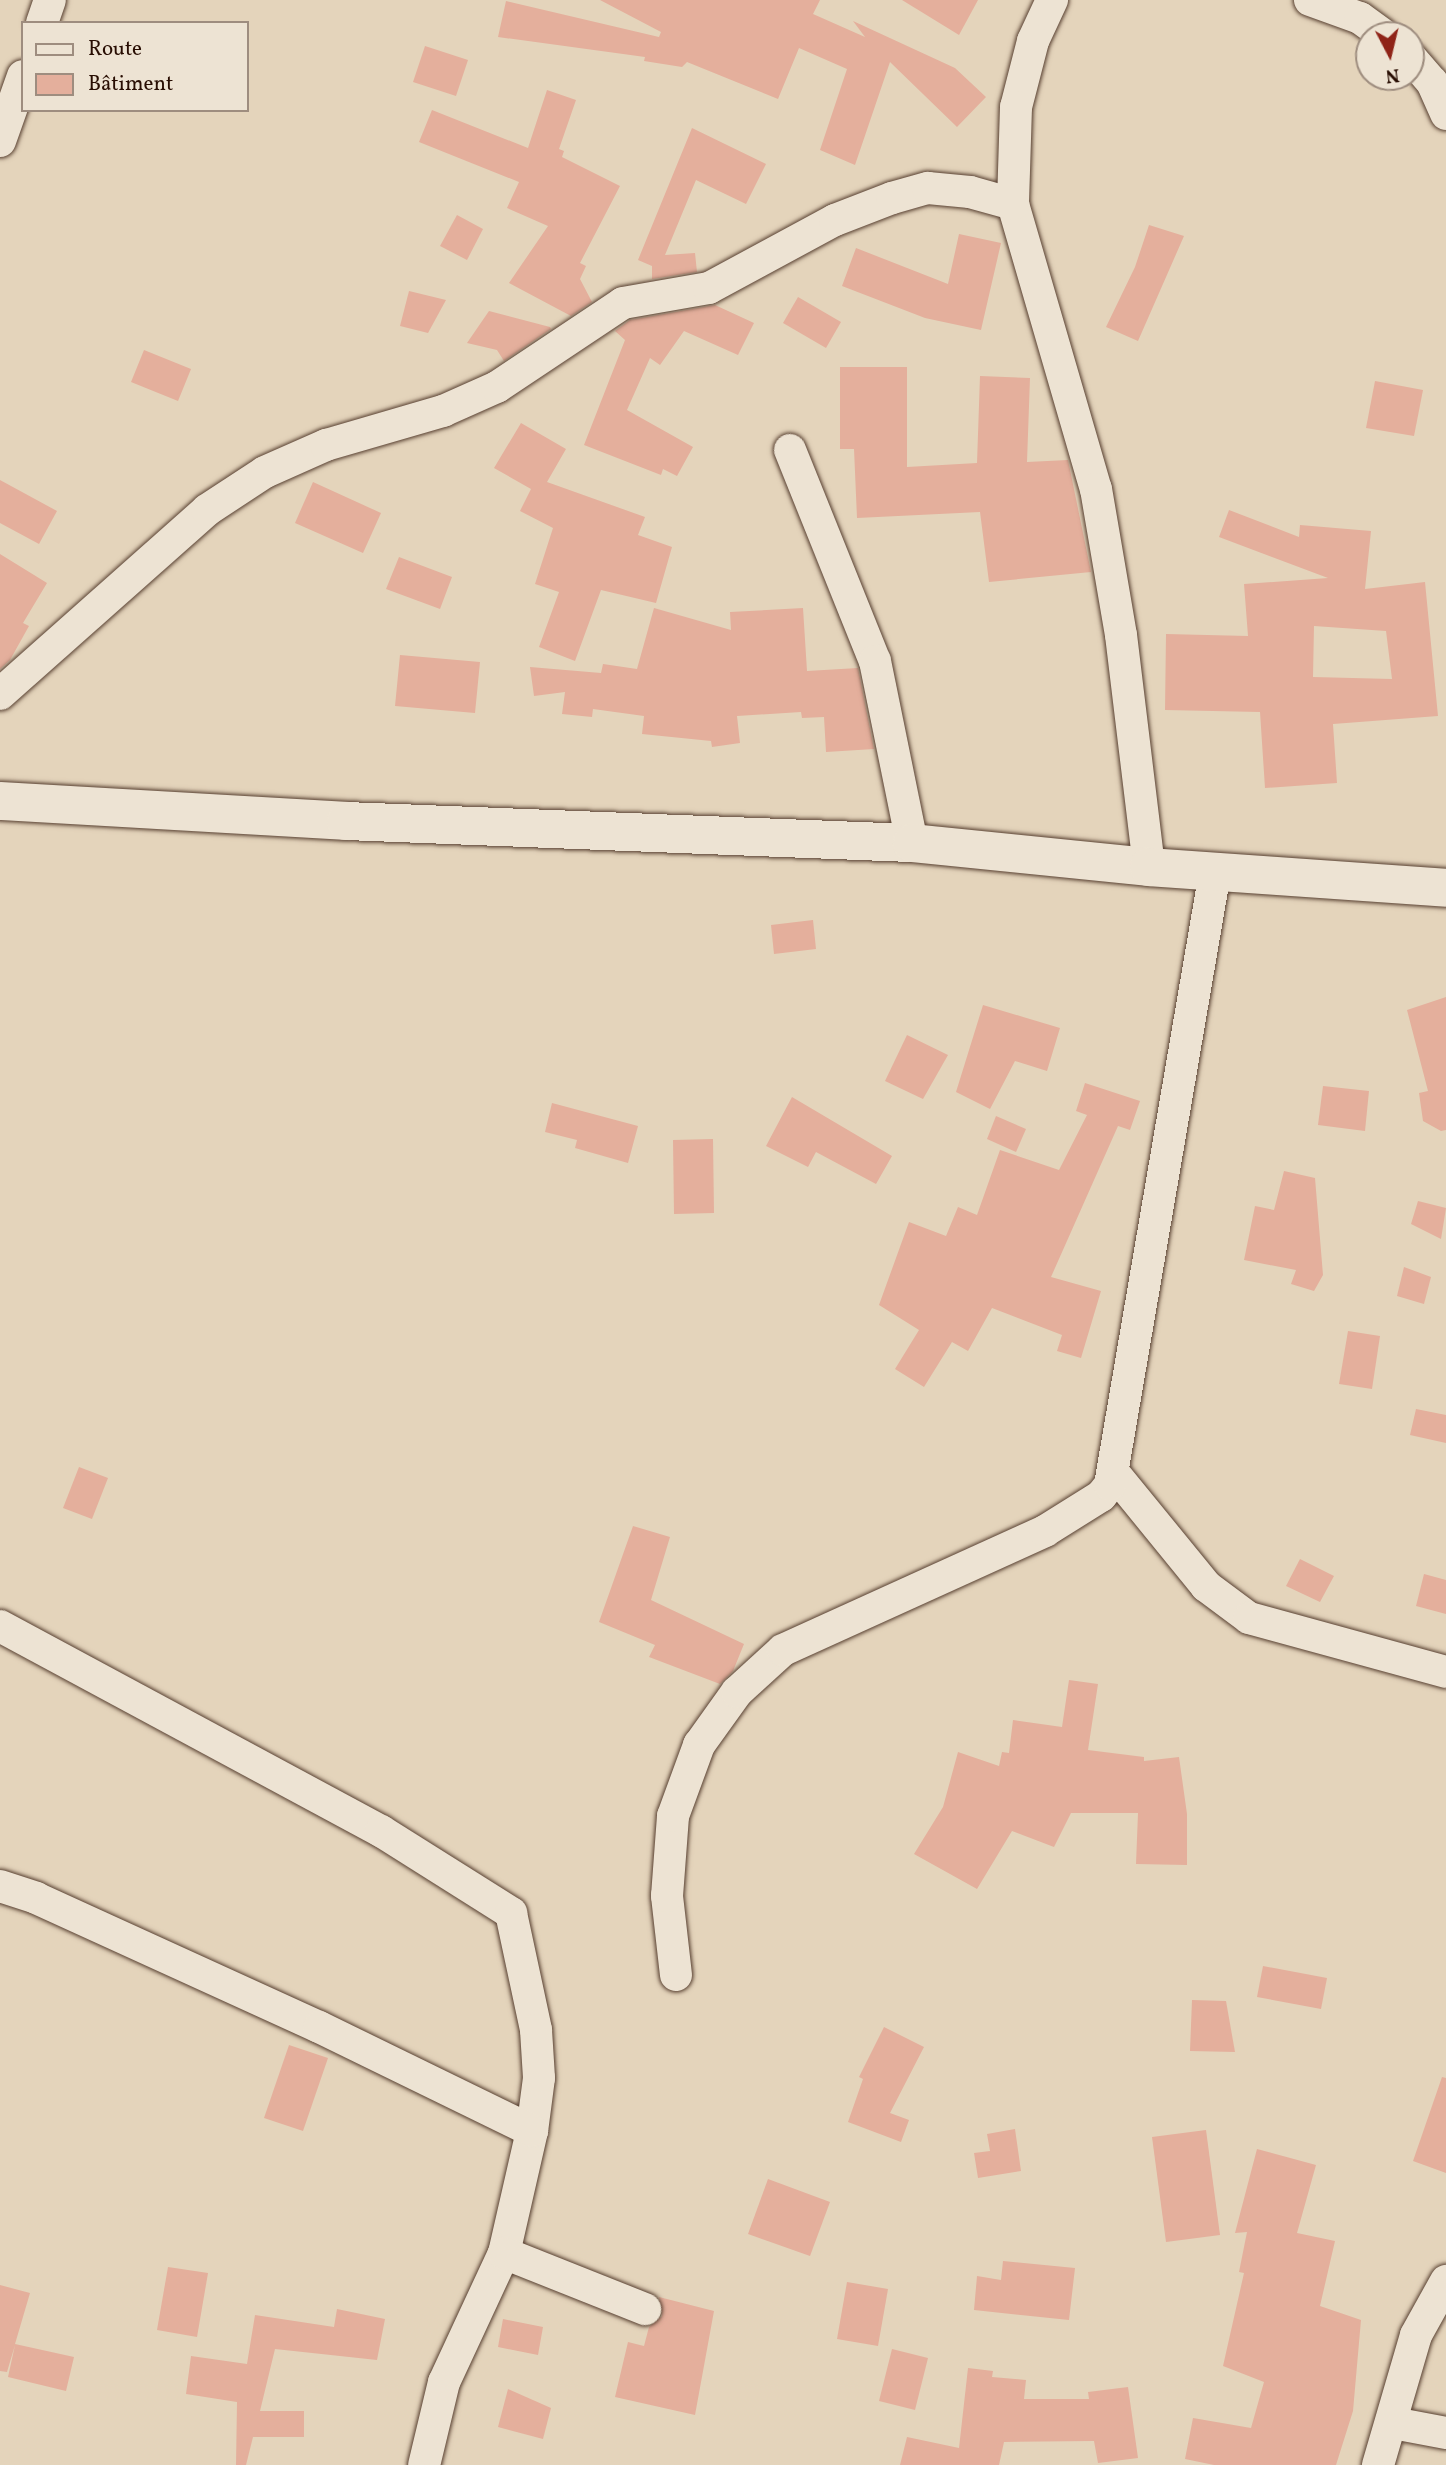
<!DOCTYPE html>
<html>
<head>
<meta charset="utf-8">
<style>
  body { margin:0 }
  #map { position:relative; width:1446px; height:2465px; overflow:hidden; background:#e4d4bb; font-family:Vollkorn,serif }
  div>[style] { position:absolute }
  [style*='--x'] { left:calc(var(--x)*1px); top:calc(var(--y)*1px); width:calc(var(--w)*1px); rotate:calc(var(--a)*1deg) }
  .building>* { inset:0; background:#e4af9c }
  .roads { filter:drop-shadow(0 0 2px #573f30) drop-shadow(0 0 2px #573f30) }
  .minor>* { height:32px; margin:-16px; padding:0 16px; transform-origin:16px; border-radius:16px; background:#ede3d3 }
  .tertiary>* { height:38px; margin:-19px; padding:0 19px; transform-origin:19px; border-radius:19px; background:#ede3d3 }
  span { translate:-50% -50%; white-space:nowrap; text-align:center; line-height:1.15; -webkit-text-stroke:6px #ede3d3; paint-order:stroke }
  .legend { position:absolute; left:21px; top:21px; width:228px; height:91px; box-sizing:border-box; background:#ede3d3; border:2px solid #9e8d7f; margin:0; padding:9px 12px; list-style:none; font-size:21px; color:#280d02 }
  .legend li { display:flex; align-items:center; gap:14px; height:35px }
  .legend b { width:35px; border:2px solid #9e8d7f }
  .north { position:absolute; left:1355px; top:21px; width:70px; height:70px; box-sizing:border-box; background:#ede3d3; border:2px solid #9e8d7f; border-radius:50%; rotate:173deg; font-size:19px; font-weight:700; line-height:28px; text-align:center; color:#280d02 }
  .north::after { content:''; display:block; margin:auto; width:24px; height:32px; background:#8f2418; clip-path:polygon(50% 0,100% 100%,50% 72%,0 100%) }
</style>
</head>
<body>
<div id="map">
  <div class="building">
    <div style="clip-path:polygon(600px 0,820px 0,813px 14px,865px 37px,853px 21px,955px 68px,986px 97px,957px 127px,890px 62px,855px 165px,820px 150px,847px 69px,799px 48px,778px 99px,687px 62px,682px 67px,644px 61px,645px 57px,498px 37px,506px 1px,659px 37px,661px 32px)"></div>
    <div style="clip-path:polygon(902px 0,978px 0,959px 35px)"></div>
    <div style="clip-path:polygon(425px 46px,468px 60px,456px 96px,413px 82px)"></div>
    <div style="clip-path:polygon(547px 90px,576px 100px,559px 149px,564px 151px,562px 157px,620px 186px,580px 263px,586px 266px,580px 279px,592px 302px,571px 316px,509px 283px,548px 226px,507px 208px,519px 182px,419px 142px,432px 110px,528px 148px)"></div>
    <div style="clip-path:polygon(692px 128px,766px 164px,746px 204px,696px 180px,665px 255px,695px 253px,697px 272px,652px 279px,652px 266px,638px 260px)"></div>
    <div style="clip-path:polygon(457px 215px,483px 229px,467px 260px,440px 246px)"></div>
    <div style="clip-path:polygon(1149px 225px,1184px 236px,1138px 341px,1106px 327px,1135px 267px)"></div>
    <div style="clip-path:polygon(959px 234px,1001px 243px,981px 330px,925px 318px,842px 286px,856px 248px,948px 284px)"></div>
    <div style="clip-path:polygon(409px 291px,446px 300px,428px 333px,400px 326px)"></div>
    <div style="clip-path:polygon(798px 297px,841px 322px,826px 348px,783px 323px)"></div>
    <div style="clip-path:polygon(715px 305px,754px 323px,738px 355px,684px 331px,660px 365px,650px 358px,627px 410px,693px 447px,677px 476px,663px 469px,661px 475px,584px 445px,625px 340px,615px 331px,630px 320px)"></div>
    <div style="clip-path:polygon(489px 311px,550px 327px,551px 329px,504px 361px,497px 350px,467px 343px)"></div>
    <div style="clip-path:polygon(144px 350px,191px 369px,178px 401px,131px 382px)"></div>
    <div style="clip-path:polygon(840px 367px,907px 367px,907px 467px,977px 463px,980px 376px,1030px 378px,1027px 462px,1068px 460px,1091px 572px,989px 582px,980px 512px,857px 518px,854px 449px,840px 449px)"></div>
    <div style="clip-path:polygon(1375px 381px,1423px 390px,1414px 436px,1366px 428px)"></div>
    <div style="clip-path:polygon(521px 423px,566px 449px,547px 482px,645px 517px,638px 535px,672px 547px,656px 603px,601px 590px,575px 661px,539px 647px,559px 592px,535px 584px,553px 528px,520px 511px,531px 489px,494px 468px)"></div>
    <div style="clip-path:polygon(0 480px,57px 511px,39px 544px,0 523px)"></div>
    <div style="clip-path:polygon(313px 482px,381px 513px,363px 553px,295px 523px)"></div>
    <div style="clip-path:polygon(evenodd,1229px 510px,1299px 537px,1300px 525px,1371px 531px,1365px 589px,1425px 582px,1438px 716px,1333px 724px,1337px 783px,1265px 788px,1260px 712px,1165px 710px,1166px 634px,1248px 636px,1244px 584px,1328px 578px,1219px 537px,1229px 510px,1314px 626px,1386px 631px,1392px 679px,1313px 677px,1314px 626px)"></div>
    <div style="clip-path:polygon(0 554px,47px 583px,23px 623px,29px 626px,10px 660px,0 669px)"></div>
    <div style="clip-path:polygon(399px 557px,452px 577px,440px 609px,386px 589px)"></div>
    <div style="clip-path:polygon(654px 608px,731px 630px,730px 612px,803px 608px,807px 671px,858px 668px,874px 749px,826px 752px,824px 717px,802px 718px,801px 712px,737px 716px,740px 743px,712px 747px,711px 741px,642px 734px,644px 716px,593px 709px,592px 717px,562px 714px,565px 692px,534px 696px,530px 667px,601px 673px,603px 664px,637px 669px)"></div>
    <div style="clip-path:polygon(400px 655px,480px 662px,475px 713px,395px 706px)"></div>
    <div style="clip-path:polygon(813px 920px,816px 949px,774px 954px,771px 925px)"></div>
    <div style="clip-path:polygon(1446px 997px,1446px 1130px,1441px 1131px,1423px 1121px,1419px 1093px,1428px 1091px,1407px 1010px)"></div>
    <div style="clip-path:polygon(983px 1005px,1060px 1028px,1047px 1071px,1015px 1061px,990px 1109px,956px 1092px)"></div>
    <div style="clip-path:polygon(907px 1035px,948px 1055px,923px 1099px,885px 1081px)"></div>
    <div style="clip-path:polygon(1085px 1083px,1140px 1101px,1130px 1130px,1118px 1126px,1051px 1277px,1101px 1291px,1081px 1358px,1057px 1351px,1062px 1335px,992px 1308px,968px 1351px,952px 1342px,924px 1387px,895px 1369px,919px 1330px,879px 1305px,909px 1222px,946px 1236px,958px 1207px,977px 1215px,1000px 1150px,1059px 1170px,1087px 1115px,1076px 1111px)"></div>
    <div style="clip-path:polygon(1323px 1086px,1369px 1091px,1365px 1131px,1318px 1125px)"></div>
    <div style="clip-path:polygon(792px 1097px,892px 1156px,876px 1184px,816px 1152px,808px 1167px,766px 1146px)"></div>
    <div style="clip-path:polygon(552px 1103px,638px 1126px,628px 1163px,575px 1148px,577px 1140px,545px 1132px)"></div>
    <div style="clip-path:polygon(996px 1116px,1026px 1129px,1016px 1152px,987px 1139px)"></div>
    <div style="clip-path:polygon(713px 1139px,714px 1213px,674px 1214px,673px 1140px)"></div>
    <div style="clip-path:polygon(1284px 1171px,1315px 1178px,1323px 1275px,1314px 1291px,1291px 1284px,1296px 1270px,1244px 1260px,1255px 1206px,1274px 1210px)"></div>
    <div style="clip-path:polygon(1418px 1201px,1446px 1208px,1441px 1239px,1411px 1224px)"></div>
    <div style="clip-path:polygon(1404px 1267px,1431px 1277px,1424px 1304px,1397px 1296px)"></div>
    <div style="clip-path:polygon(1348px 1331px,1380px 1336px,1372px 1389px,1339px 1384px)"></div>
    <div style="clip-path:polygon(1416px 1409px,1446px 1415px,1446px 1443px,1410px 1435px)"></div>
    <div style="clip-path:polygon(79px 1467px,108px 1478px,92px 1519px,63px 1508px)"></div>
    <div style="clip-path:polygon(633px 1526px,670px 1537px,651px 1600px,744px 1644px,733px 1671px,720px 1684px,649px 1657px,655px 1645px,599px 1622px)"></div>
    <div style="clip-path:polygon(1300px 1559px,1334px 1576px,1320px 1602px,1286px 1586px)"></div>
    <div style="clip-path:polygon(1424px 1574px,1446px 1580px,1446px 1614px,1416px 1606px)"></div>
    <div style="clip-path:polygon(1069px 1680px,1098px 1684px,1088px 1750px,1144px 1757px,1144px 1761px,1179px 1757px,1187px 1814px,1187px 1865px,1136px 1864px,1138px 1813px,1071px 1813px,1054px 1847px,1012px 1831px,977px 1889px,914px 1854px,943px 1807px,958px 1752px,999px 1766px,1002px 1752px,1009px 1753px,1013px 1720px,1062px 1727px)"></div>
    <div style="clip-path:polygon(1263px 1966px,1327px 1978px,1321px 2009px,1257px 1997px)"></div>
    <div style="clip-path:polygon(1192px 2000px,1226px 2001px,1235px 2052px,1190px 2051px)"></div>
    <div style="clip-path:polygon(884px 2027px,924px 2047px,890px 2113px,909px 2120px,901px 2142px,848px 2122px,863px 2079px,859px 2077px)"></div>
    <div style="clip-path:polygon(289px 2045px,328px 2058px,303px 2131px,264px 2118px)"></div>
    <div style="clip-path:polygon(1442px 2077px,1446px 2078px,1446px 2173px,1413px 2161px)"></div>
    <div style="clip-path:polygon(1015px 2129px,1021px 2171px,978px 2178px,974px 2153px,990px 2151px,987px 2134px)"></div>
    <div style="clip-path:polygon(1206px 2130px,1220px 2235px,1166px 2242px,1152px 2137px)"></div>
    <div style="clip-path:polygon(1257px 2149px,1316px 2165px,1297px 2233px,1335px 2241px,1320px 2306px,1361px 2320px,1353px 2411px,1336px 2465px,1214px 2465px,1185px 2459px,1193px 2418px,1251px 2428px,1264px 2382px,1223px 2366px,1244px 2273px,1239px 2272px,1247px 2232px,1235px 2233px)"></div>
    <div style="clip-path:polygon(768px 2179px,830px 2202px,810px 2256px,748px 2234px)"></div>
    <div style="clip-path:polygon(1003px 2261px,1075px 2268px,1069px 2320px,974px 2310px,977px 2276px,1001px 2280px)"></div>
    <div style="clip-path:polygon(168px 2267px,208px 2273px,197px 2337px,157px 2330px)"></div>
    <div style="clip-path:polygon(847px 2282px,888px 2289px,878px 2346px,837px 2339px)"></div>
    <div style="clip-path:polygon(0 2285px,30px 2293px,15px 2344px,74px 2357px,66px 2391px,8px 2377px,15px 2345px,7px 2372px,0 2371px)"></div>
    <div style="clip-path:polygon(659px 2297px,714px 2311px,695px 2415px,615px 2397px,628px 2342px,644px 2346px,649px 2327px,662px 2316px)"></div>
    <div style="clip-path:polygon(337px 2309px,385px 2319px,377px 2360px,275px 2349px,260px 2411px,304px 2411px,304px 2437px,253px 2437px,246px 2465px,236px 2465px,237px 2402px,186px 2394px,191px 2356px,247px 2364px,255px 2315px,334px 2327px)"></div>
    <div style="clip-path:polygon(503px 2319px,543px 2327px,538px 2355px,498px 2347px)"></div>
    <div style="clip-path:polygon(892px 2349px,928px 2358px,915px 2410px,879px 2401px)"></div>
    <div style="clip-path:polygon(968px 2368px,993px 2371px,992px 2377px,1026px 2380px,1024px 2399px,1089px 2399px,1088px 2392px,1128px 2387px,1138px 2458px,1098px 2463px,1094px 2441px,1004px 2442px,999px 2465px,900px 2465px,907px 2437px,959px 2448px)"></div>
    <div style="clip-path:polygon(508px 2389px,551px 2408px,543px 2439px,498px 2427px)"></div>
  </div>
  <div class="roads">
    <div class="minor">
      <div style="--x:1052;--y:0;--w:45;--a:114.9"></div>
      <div style="--x:1033;--y:41;--w:68;--a:104.4"></div>
      <div style="--x:1016;--y:107;--w:97;--a:91.8"></div>
      <div style="--x:1013;--y:204;--w:297;--a:73.8"></div>
      <div style="--x:1096;--y:489;--w:148;--a:80.3"></div>
      <div style="--x:1121;--y:635;--w:234;--a:83.1"></div>
      <div style="--x:1310;--y:0;--w:53;--a:19.8"></div>
      <div style="--x:1360;--y:18;--w:29;--a:36"></div>
      <div style="--x:42;--y:23;--w:24;--a:-71"></div>
      <div style="--x:1411;--y:58;--w:32;--a:49"></div>
      <div style="--x:1432;--y:82;--w:35;--a:66"></div>
      <div style="--x:0;--y:141;--w:69;--a:-70.5"></div>
      <div style="--x:790;--y:450;--w:227;--a:68.1"></div>
      <div style="--x:875;--y:661;--w:186;--a:78.5"></div>
      <div style="--x:0;--y:694;--w:277;--a:-41.6"></div>
      <div style="--x:207;--y:510;--w:69;--a:-33.2"></div>
      <div style="--x:265;--y:472;--w:67;--a:-23.9"></div>
      <div style="--x:326;--y:445;--w:122;--a:-16.2"></div>
      <div style="--x:443;--y:411;--w:59;--a:-24"></div>
      <div style="--x:497;--y:387;--w:151;--a:-33.7"></div>
      <div style="--x:623;--y:303;--w:87;--a:-9.9"></div>
      <div style="--x:709;--y:288;--w:143;--a:-28.4"></div>
      <div style="--x:835;--y:220;--w:61;--a:-21.1"></div>
      <div style="--x:892;--y:198;--w:37;--a:-16"></div>
      <div style="--x:928;--y:188;--w:42;--a:5.4"></div>
      <div style="--x:970;--y:192;--w:45;--a:15.6"></div>
      <div style="--x:1114;--y:1473;--w:146;--a:50.8"></div>
      <div style="--x:1206;--y:1586;--w:54;--a:36.7"></div>
      <div style="--x:1249;--y:1618;--w:204;--a:15.3"></div>
      <div style="--x:0;--y:1626;--w:433;--a:28.3"></div>
      <div style="--x:381;--y:1831;--w:154;--a:32.2"></div>
      <div style="--x:511;--y:1913;--w:120;--a:77.9"></div>
      <div style="--x:536;--y:2030;--w:48;--a:86.4"></div>
      <div style="--x:539;--y:2078;--w:53;--a:97.5"></div>
      <div style="--x:532;--y:2131;--w:125;--a:102.9"></div>
      <div style="--x:504;--y:2253;--w:142;--a:114.9"></div>
      <div style="--x:444;--y:2382;--w:85;--a:103.5"></div>
      <div style="--x:0;--y:1886;--w:38;--a:18"></div>
      <div style="--x:36;--y:1898;--w:311;--a:24.5"></div>
      <div style="--x:319;--y:2027;--w:237;--a:26"></div>
      <div style="--x:676;--y:1975;--w:80;--a:-96.5"></div>
      <div style="--x:667;--y:1896;--w:80;--a:-85.7"></div>
      <div style="--x:673;--y:1816;--w:76;--a:-69.9"></div>
      <div style="--x:699;--y:1745;--w:65;--a:-54.4"></div>
      <div style="--x:737;--y:1692;--w:62;--a:-42.4"></div>
      <div style="--x:783;--y:1650;--w:288;--a:-24.4"></div>
      <div style="--x:1045;--y:1531;--w:66;--a:-32"></div>
      <div style="--x:1101;--y:1496;--w:14;--a:-51"></div>
      <div style="--x:1110;--y:1485;--w:622;--a:-80.28"></div>
      <div style="--x:504;--y:2253;--w:152;--a:21.7"></div>
      <div style="--x:1393;--y:2423;--w:54;--a:10.7"></div>
      <div style="--x:1378;--y:2465;--w:135;--a:-73.7"></div>
      <div style="--x:1416;--y:2335;--w:62;--a:-60.9"></div>
    </div>
    <div class="tertiary">
      <div style="--x:0;--y:801;--w:347;--a:3.3"></div>
      <div style="--x:346;--y:821;--w:566;--a:2.23"></div>
      <div style="--x:912;--y:843;--w:238;--a:5.8"></div>
      <div style="--x:1149;--y:867;--w:298;--a:4"></div>
    </div>
  </div>
  <ul class="legend">
  <li><b style="height:9px;background:#ede3d3"></b>Route</li>
  <li><b style="height:19px;background:#e4af9c"></b>Bâtiment</li>
  </ul>
  <div class="north">N</div>
</div>
</body>
</html>
